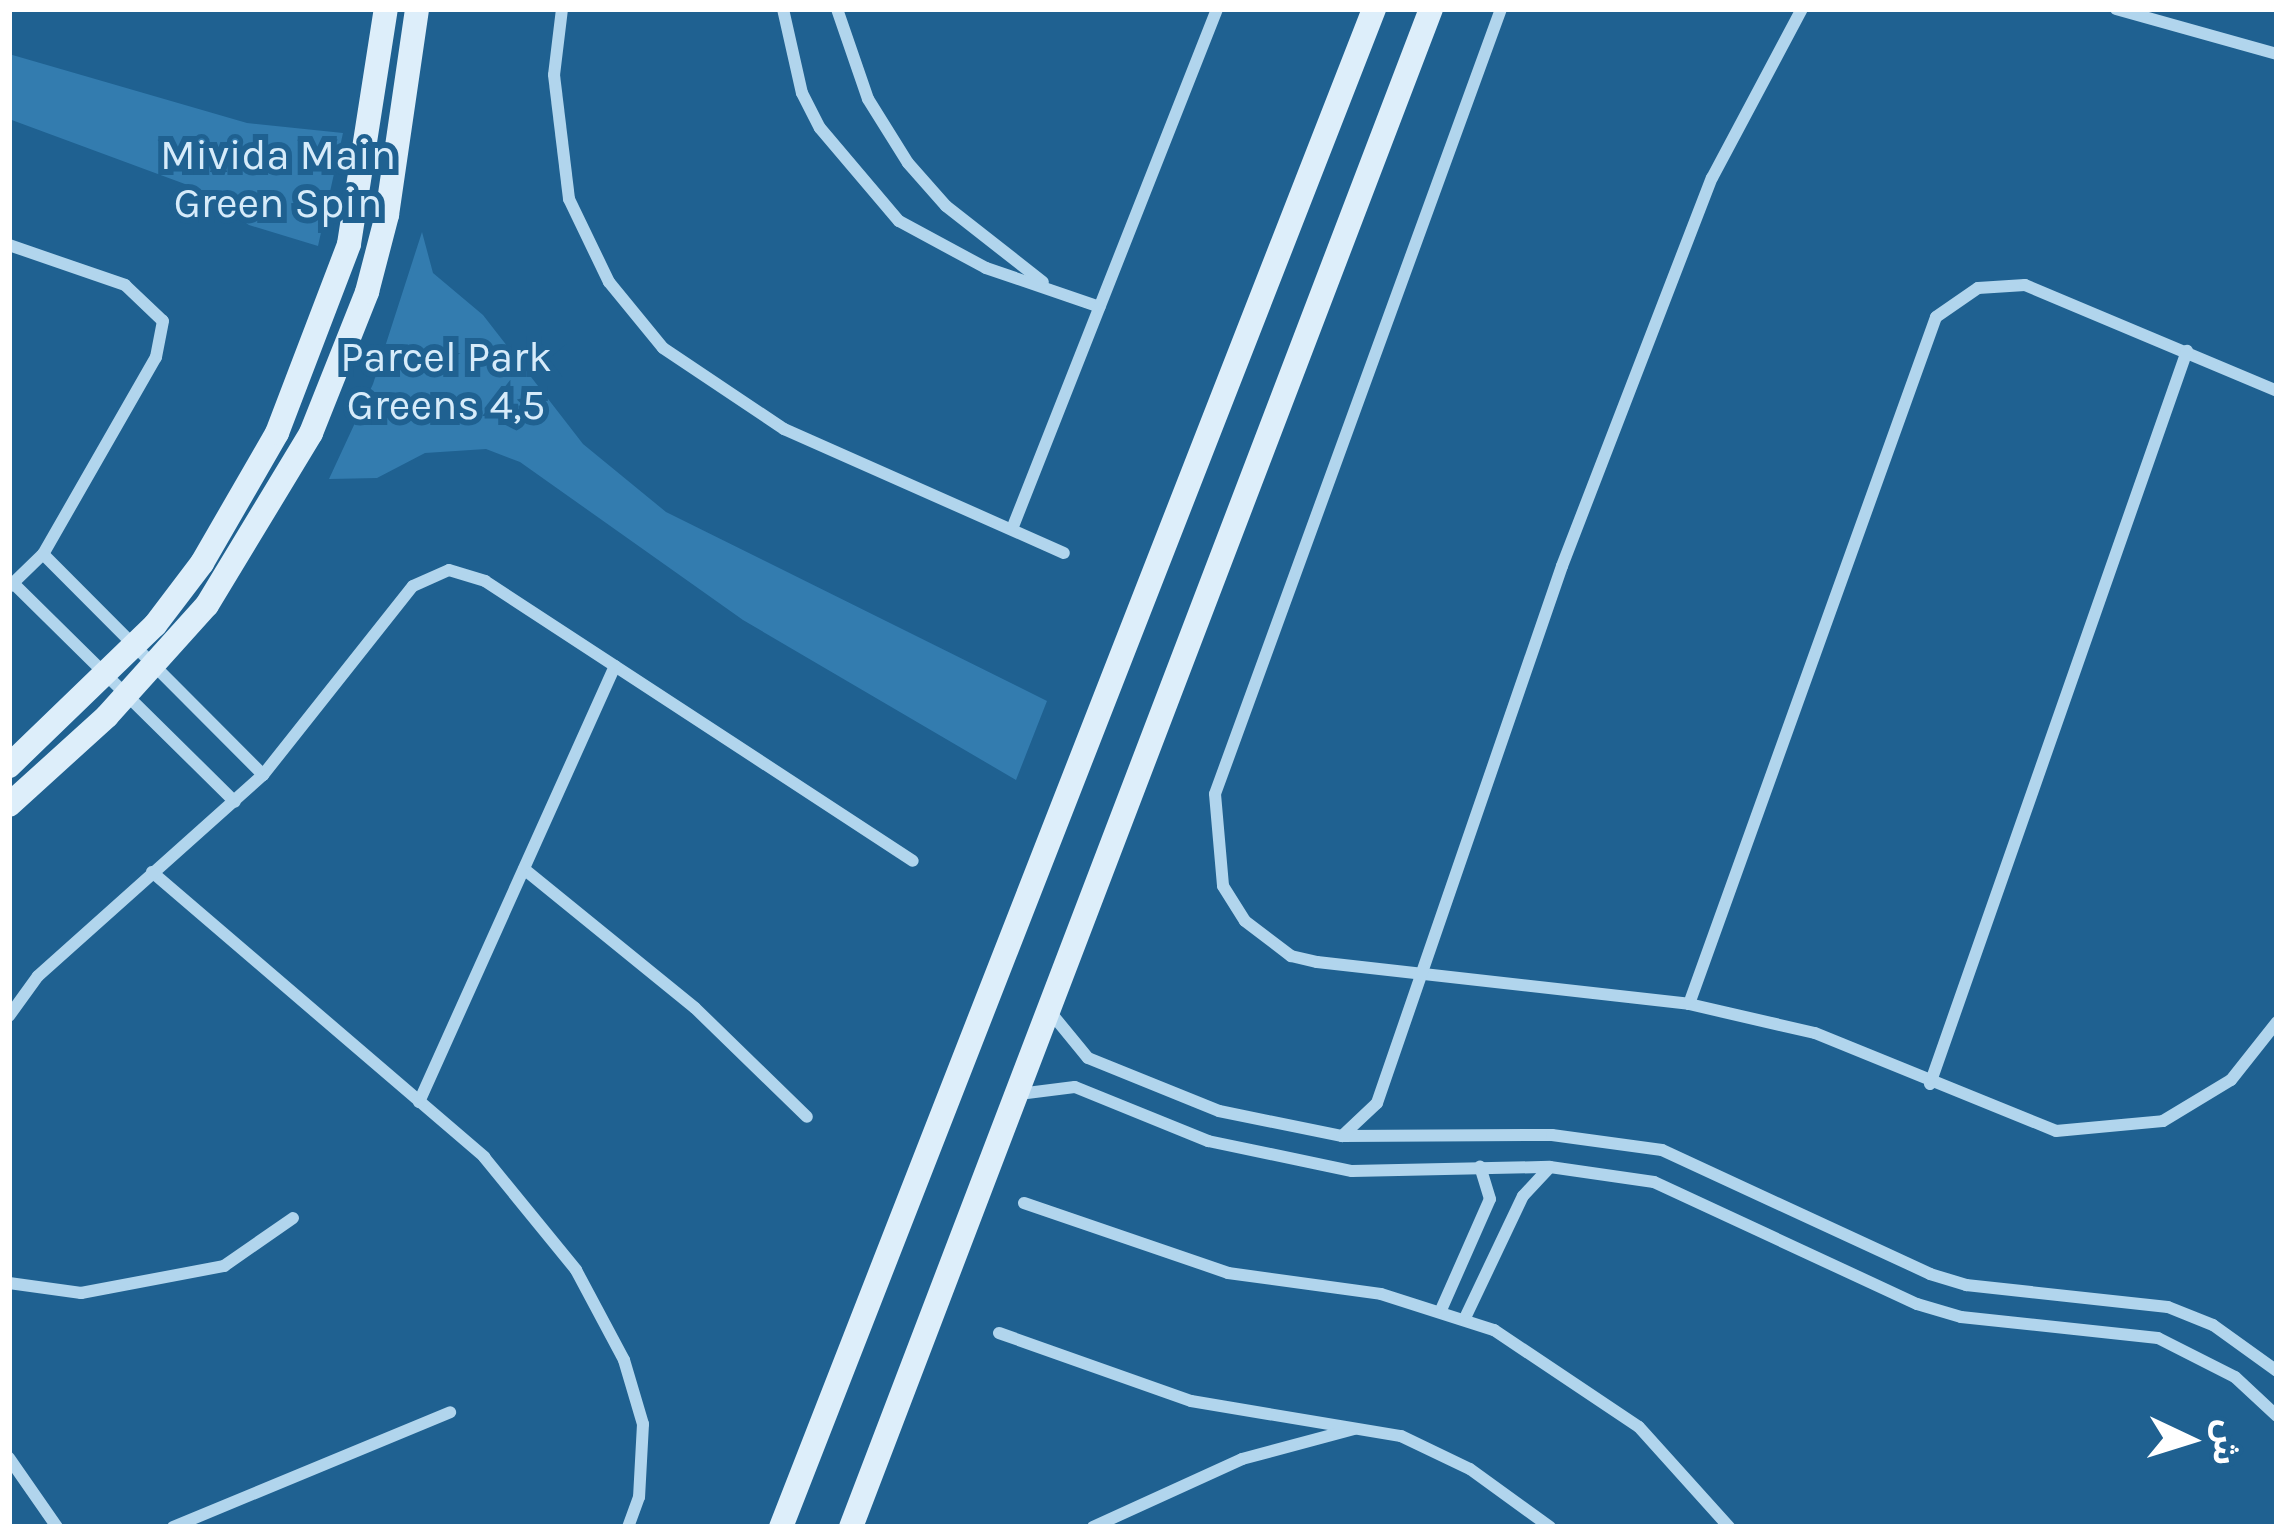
<!DOCTYPE html>
<html>
<head>
<meta charset="utf-8">
<style>
  body { margin:0 }
  #map { position:relative; width:2286px; height:1536px; overflow:hidden; background:#1f6191; font-family:Karla,"Noto Sans Arabic",sans-serif }
  div>[style] { position:absolute }
  [style*='--x'] { left:calc(var(--x)*1px); top:calc(var(--y)*1px); width:calc(var(--w)*1px); rotate:calc(var(--a)*1deg) }
  .green>* { inset:0; background:#337caf }
  .street>* { height:12px; margin:-6px; padding:0 6px; transform-origin:6px; border-radius:6px; background:#b1d5ed }
  .secondary>* { height:24px; margin:-12px; padding:0 12px; transform-origin:12px; border-radius:12px; background:#ddeefa }
  span { translate:-50% -50%; white-space:nowrap; text-align:center; line-height:1.15; -webkit-text-stroke:12px #1f6191; paint-order:stroke }
  .park-label { font-size:42px; color:#d6ebfa }
  .frame { position:absolute; inset:0; border:12px solid #fff; pointer-events:none }
  .north { position:absolute; left:2130px; top:1380px; width:120px; height:120px; -webkit-text-stroke:9px #1f6191; paint-order:stroke; rotate:94deg; font-size:33px; font-weight:700; line-height:48px; text-align:center; color:#fff }
  .north::after { content:''; display:block; margin:auto; width:42px; height:54px; background:#fff; clip-path:polygon(50% 0,100% 100%,50% 72%,0 100%) }
</style>
</head>
<body>
<div id="map">
  <div class="green">
    <div style="clip-path:polygon(9px 54px,247px 123px,343px 133px,318px 246px,249px 225px,193px 187px,9px 119px)"></div>
    <div style="clip-path:polygon(422px 232px,433px 273px,483px 315px,583px 444px,666px 512px,1047px 701px,1016px 780px,743px 620px,520px 462px,486px 449px,425px 453px,377px 478px,329px 479px,373px 384px)"></div>
  </div>
  <div class="street">
    <div style="--x:562;--y:9;--w:66;--a:96.9"></div>
    <div style="--x:554;--y:75;--w:125;--a:83.1"></div>
    <div style="--x:569;--y:199;--w:92;--a:64.3"></div>
    <div style="--x:609;--y:282;--w:85;--a:50.7"></div>
    <div style="--x:663;--y:348;--w:146;--a:33.8"></div>
    <div style="--x:784;--y:429;--w:306;--a:23.9"></div>
    <div style="--x:783;--y:9;--w:86;--a:77.3"></div>
    <div style="--x:802;--y:93;--w:39;--a:63"></div>
    <div style="--x:820;--y:128;--w:122;--a:49.7"></div>
    <div style="--x:899;--y:221;--w:99;--a:28.4"></div>
    <div style="--x:986;--y:268;--w:120;--a:18.9"></div>
    <div style="--x:837;--y:9;--w:95;--a:71"></div>
    <div style="--x:868;--y:99;--w:75;--a:58"></div>
    <div style="--x:908;--y:163;--w:57;--a:48.5"></div>
    <div style="--x:946;--y:206;--w:123;--a:38.1"></div>
    <div style="--x:1501;--y:9;--w:835;--a:110.02"></div>
    <div style="--x:1215;--y:794;--w:92;--a:85"></div>
    <div style="--x:1223;--y:886;--w:41;--a:57.8"></div>
    <div style="--x:1245;--y:921;--w:58;--a:37.3"></div>
    <div style="--x:1291;--y:956;--w:27;--a:13"></div>
    <div style="--x:1317;--y:962;--w:374;--a:6.4"></div>
    <div style="--x:1689;--y:1004;--w:129;--a:13"></div>
    <div style="--x:1815;--y:1033;--w:260;--a:22.1"></div>
    <div style="--x:2056;--y:1131;--w:107;--a:-5.3"></div>
    <div style="--x:2163;--y:1121;--w:79;--a:-31.1"></div>
    <div style="--x:2231;--y:1080;--w:74;--a:-51.6"></div>
    <div style="--x:2116;--y:9;--w:167;--a:15.6"></div>
    <div style="--x:9;--y:245;--w:123;--a:19"></div>
    <div style="--x:125;--y:285;--w:52;--a:43.5"></div>
    <div style="--x:163;--y:321;--w:37;--a:101"></div>
    <div style="--x:156;--y:357;--w:227;--a:119.8"></div>
    <div style="--x:43;--y:554;--w:47;--a:135.9"></div>
    <div style="--x:1012;--y:529;--w:559;--a:-68.48"></div>
    <div style="--x:43;--y:554;--w:312;--a:45.1"></div>
    <div style="--x:14;--y:584;--w:310;--a:44.6"></div>
    <div style="--x:524;--y:869;--w:220;--a:39.1"></div>
    <div style="--x:695;--y:1008;--w:156;--a:44.2"></div>
    <div style="--x:152;--y:872;--w:438;--a:40.6"></div>
    <div style="--x:484;--y:1157;--w:146;--a:50.8"></div>
    <div style="--x:576;--y:1270;--w:102;--a:61.9"></div>
    <div style="--x:624;--y:1360;--w:67;--a:73.5"></div>
    <div style="--x:643;--y:1424;--w:73;--a:93.1"></div>
    <div style="--x:639;--y:1497;--w:32;--a:110"></div>
    <div style="--x:1689;--y:1004;--w:730;--a:-70.22"></div>
    <div style="--x:1936;--y:317;--w:51;--a:-34.6"></div>
    <div style="--x:1978;--y:288;--w:47;--a:-3.7"></div>
    <div style="--x:2025;--y:285;--w:273;--a:22.8"></div>
    <div style="--x:1051;--y:1013;--w:58;--a:50.6"></div>
    <div style="--x:1088;--y:1058;--w:141;--a:22"></div>
    <div style="--x:1219;--y:1111;--w:126;--a:11.5"></div>
    <div style="--x:1342;--y:1136;--w:210;--a:-0.3"></div>
    <div style="--x:1552;--y:1135;--w:111;--a:7.8"></div>
    <div style="--x:1662;--y:1150;--w:295;--a:24.8"></div>
    <div style="--x:1930;--y:1274;--w:38;--a:17"></div>
    <div style="--x:1966;--y:1285;--w:203;--a:6.2"></div>
    <div style="--x:2168;--y:1307;--w:48;--a:21.8"></div>
    <div style="--x:2213;--y:1325;--w:79;--a:35.7"></div>
    <div style="--x:9;--y:1016;--w:49;--a:-54.1"></div>
    <div style="--x:38;--y:976;--w:302;--a:-41.8"></div>
    <div style="--x:263;--y:775;--w:241;--a:-51.6"></div>
    <div style="--x:413;--y:586;--w:39;--a:-24"></div>
    <div style="--x:449;--y:570;--w:38;--a:17"></div>
    <div style="--x:485;--y:581;--w:511;--a:33.19"></div>
    <div style="--x:1930;--y:1084;--w:777;--a:-70.68"></div>
    <div style="--x:1019;--y:1094;--w:56;--a:-7.1"></div>
    <div style="--x:1075;--y:1087;--w:144;--a:22.1"></div>
    <div style="--x:1208;--y:1141;--w:147;--a:11.8"></div>
    <div style="--x:1352;--y:1171;--w:198;--a:-1.2"></div>
    <div style="--x:1550;--y:1167;--w:105;--a:8.2"></div>
    <div style="--x:1654;--y:1182;--w:290;--a:24.9"></div>
    <div style="--x:1917;--y:1304;--w:46;--a:16.5"></div>
    <div style="--x:1961;--y:1317;--w:198;--a:6.1"></div>
    <div style="--x:2158;--y:1338;--w:86;--a:26.9"></div>
    <div style="--x:2235;--y:1377;--w:57;--a:42.9"></div>
    <div style="--x:419;--y:1102;--w:478;--a:-65.8"></div>
    <div style="--x:1342;--y:1136;--w:48;--a:-43.3"></div>
    <div style="--x:1377;--y:1103;--w:568;--a:-70.99"></div>
    <div style="--x:1562;--y:566;--w:416;--a:-68.9"></div>
    <div style="--x:1712;--y:178;--w:191;--a:-62"></div>
    <div style="--x:1024;--y:1203;--w:216;--a:18.9"></div>
    <div style="--x:1228;--y:1273;--w:154;--a:7.8"></div>
    <div style="--x:1381;--y:1294;--w:119;--a:17.7"></div>
    <div style="--x:1494;--y:1330;--w:174;--a:33.8"></div>
    <div style="--x:1639;--y:1427;--w:135;--a:48"></div>
    <div style="--x:9;--y:1283;--w:73;--a:7.9"></div>
    <div style="--x:81;--y:1293;--w:146;--a:-10.7"></div>
    <div style="--x:224;--y:1266;--w:84;--a:-34.8"></div>
    <div style="--x:1441;--y:1310;--w:121;--a:-66.2"></div>
    <div style="--x:1490;--y:1199;--w:34;--a:-107"></div>
    <div style="--x:1465;--y:1318;--w:135;--a:-64.6"></div>
    <div style="--x:1523;--y:1196;--w:37;--a:-47"></div>
    <div style="--x:999;--y:1333;--w:204;--a:19.5"></div>
    <div style="--x:1191;--y:1401;--w:213;--a:9.5"></div>
    <div style="--x:1401;--y:1436;--w:76;--a:25.6"></div>
    <div style="--x:1470;--y:1469;--w:99;--a:35.9"></div>
    <div style="--x:9;--y:1458;--w:84;--a:55.2"></div>
    <div style="--x:173;--y:1527;--w:300;--a:-22.5"></div>
    <div style="--x:1093;--y:1527;--w:164;--a:-24.5"></div>
    <div style="--x:1242;--y:1459;--w:116;--a:-15"></div>
  </div>
  <div class="secondary">
    <div style="--x:9;--y:766;--w:203;--a:-44"></div>
    <div style="--x:155;--y:625;--w:78;--a:-52.8"></div>
    <div style="--x:202;--y:563;--w:150;--a:-60"></div>
    <div style="--x:277;--y:433;--w:202;--a:-69.1"></div>
    <div style="--x:349;--y:244;--w:238;--a:-81.1"></div>
    <div style="--x:9;--y:805;--w:132;--a:-42.2"></div>
    <div style="--x:107;--y:716;--w:149;--a:-48"></div>
    <div style="--x:207;--y:605;--w:201;--a:-58.8"></div>
    <div style="--x:311;--y:433;--w:152;--a:-68.3"></div>
    <div style="--x:367;--y:292;--w:80;--a:-75.4"></div>
    <div style="--x:387;--y:215;--w:208;--a:-81.7"></div>
    <div style="--x:781;--y:1527;--w:1630;--a:-68.66"></div>
    <div style="--x:851;--y:1527;--w:1625;--a:-69.09"></div>
  </div>
  <div class="park-label">
    <span style="left:278px;top:179px">Mivida Main<br>Green Spin</span>
    <span style="left:446px;top:381px">Parcel Park<br>Greens 4,5</span>
  </div>
  <div class="frame"></div>
  <div class="north">ش</div>
</div>
</body>
</html>
